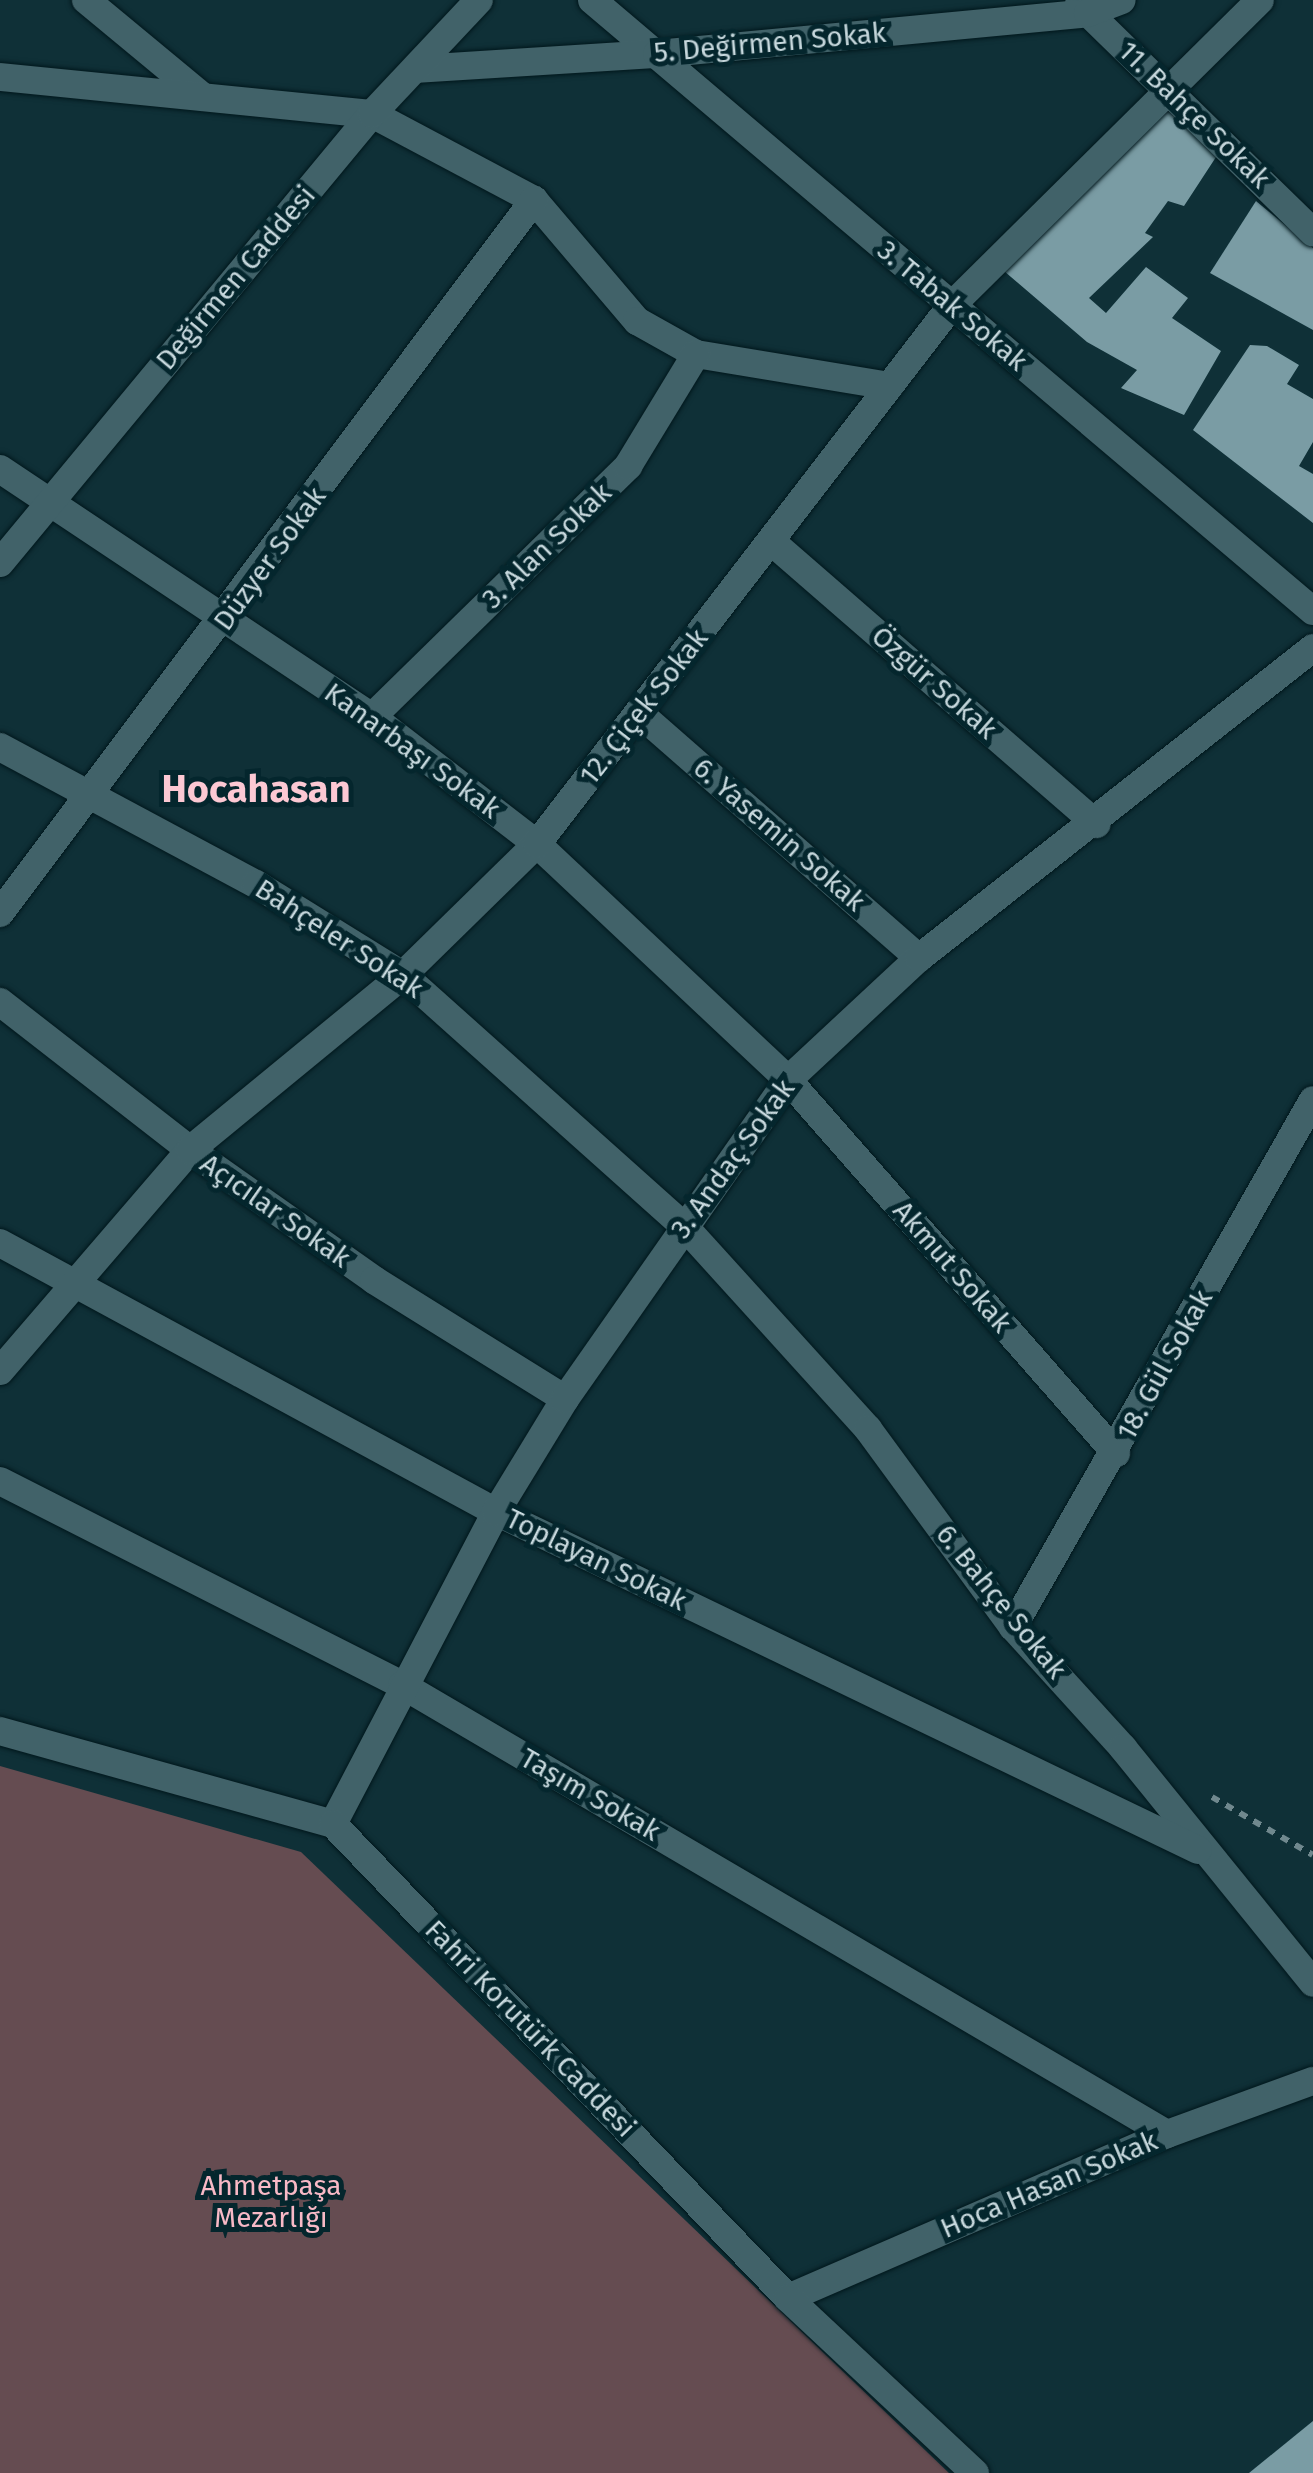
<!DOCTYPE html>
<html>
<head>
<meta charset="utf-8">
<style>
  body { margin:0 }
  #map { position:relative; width:1313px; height:2473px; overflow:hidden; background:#0f3037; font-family:"Fira Sans",sans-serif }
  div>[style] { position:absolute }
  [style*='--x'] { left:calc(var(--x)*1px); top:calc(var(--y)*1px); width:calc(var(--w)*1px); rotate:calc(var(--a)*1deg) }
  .green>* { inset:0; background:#654c51 }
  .building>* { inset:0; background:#7a9ca4 }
  .path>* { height:6px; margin-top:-3px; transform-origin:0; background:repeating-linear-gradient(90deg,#70888e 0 8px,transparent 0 16px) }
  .roads { filter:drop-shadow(0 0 2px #01171c) drop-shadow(0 0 2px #01171c) }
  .minor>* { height:28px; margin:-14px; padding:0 14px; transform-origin:14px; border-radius:14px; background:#416269 }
  .tertiary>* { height:28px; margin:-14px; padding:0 14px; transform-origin:14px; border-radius:14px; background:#416269 }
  span { translate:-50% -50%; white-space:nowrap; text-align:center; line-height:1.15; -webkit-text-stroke:10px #04262d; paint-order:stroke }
  .street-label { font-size:28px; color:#c7d8dd }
  .park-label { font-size:28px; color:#f8b9c6 }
  .district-label { font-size:38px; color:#fcc8d3; font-weight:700 }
</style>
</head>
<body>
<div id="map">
  <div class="green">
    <div style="clip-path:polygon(0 1766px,301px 1852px,949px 2473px,0 2473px)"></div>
  </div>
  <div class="building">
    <div style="clip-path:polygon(1168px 109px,1218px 154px,1184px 206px,1168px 201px,1145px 233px,1153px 237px,1089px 298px,1106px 313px,1146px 267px,1188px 298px,1172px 318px,1221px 351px,1184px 415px,1121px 388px,1137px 370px,1087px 342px,1004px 271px)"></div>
    <div style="clip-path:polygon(1256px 201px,1313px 248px,1313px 330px,1210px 273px)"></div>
    <div style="clip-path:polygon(1250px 345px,1267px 346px,1299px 365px,1287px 384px,1313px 399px,1313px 442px,1299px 466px,1313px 474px,1313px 523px,1193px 430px)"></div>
    <div style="clip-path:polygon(1313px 2421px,1313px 2473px,1249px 2473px)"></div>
  </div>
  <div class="path">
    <div style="--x:1212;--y:1797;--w:116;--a:29.9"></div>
  </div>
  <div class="roads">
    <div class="minor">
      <div style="--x:86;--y:0;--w:151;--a:39.6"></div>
      <div style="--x:592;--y:0;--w:945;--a:40.28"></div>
      <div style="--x:1079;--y:4;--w:327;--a:44.3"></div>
      <div style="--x:416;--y:69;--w:241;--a:-3.6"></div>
      <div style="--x:657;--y:54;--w:433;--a:-5.4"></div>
      <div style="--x:1088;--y:13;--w:36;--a:-21"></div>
      <div style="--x:0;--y:77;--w:374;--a:5.7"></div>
      <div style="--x:372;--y:114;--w:183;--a:28"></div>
      <div style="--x:534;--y:200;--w:159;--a:49.6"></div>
      <div style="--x:637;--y:321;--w:68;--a:29.2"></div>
      <div style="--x:696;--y:354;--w:196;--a:9.4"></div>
      <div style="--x:0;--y:469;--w:447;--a:33.7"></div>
      <div style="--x:372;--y:717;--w:208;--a:37.6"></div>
      <div style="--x:537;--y:844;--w:345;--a:43.2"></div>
      <div style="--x:788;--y:1080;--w:497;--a:48.7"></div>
      <div style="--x:772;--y:542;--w:430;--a:41"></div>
      <div style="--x:0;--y:563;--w:583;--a:-50.36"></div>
      <div style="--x:372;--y:114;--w:156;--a:-46.8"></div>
      <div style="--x:639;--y:713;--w:372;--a:41.2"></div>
      <div style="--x:372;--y:717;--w:359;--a:-44.4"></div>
      <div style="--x:628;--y:466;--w:131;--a:-58.7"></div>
      <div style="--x:0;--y:747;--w:290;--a:28.2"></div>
      <div style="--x:256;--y:884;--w:173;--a:31.8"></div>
      <div style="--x:403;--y:975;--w:377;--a:41.8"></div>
      <div style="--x:684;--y:1226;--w:274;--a:47.8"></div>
      <div style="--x:868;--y:1429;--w:245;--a:53.8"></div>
      <div style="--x:1013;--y:1627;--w:164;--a:47.7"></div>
      <div style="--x:1123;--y:1748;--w:302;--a:51"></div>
      <div style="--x:0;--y:913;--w:891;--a:-53.17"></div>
      <div style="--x:0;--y:1002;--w:241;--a:37.9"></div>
      <div style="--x:190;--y:1150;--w:225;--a:35.2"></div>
      <div style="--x:374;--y:1280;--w:225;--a:31.9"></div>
      <div style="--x:0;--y:1243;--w:564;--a:28.47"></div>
      <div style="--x:496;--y:1512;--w:779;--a:25.71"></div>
      <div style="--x:0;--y:1371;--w:291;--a:-49.3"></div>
      <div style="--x:190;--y:1150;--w:276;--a:-39.4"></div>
      <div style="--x:403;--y:975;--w:187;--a:-44.4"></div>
      <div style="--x:537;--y:844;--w:680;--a:-52.41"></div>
      <div style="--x:952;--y:305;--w:433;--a:-44.7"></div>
      <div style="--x:0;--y:1481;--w:451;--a:26.9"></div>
      <div style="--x:402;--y:1685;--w:887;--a:30.41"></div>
      <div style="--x:1013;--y:1627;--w:606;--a:-60.35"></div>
      <div style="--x:333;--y:1824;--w:352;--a:-62.4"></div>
      <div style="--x:496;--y:1512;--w:132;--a:-58.6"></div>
      <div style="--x:565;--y:1399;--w:389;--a:-55"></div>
      <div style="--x:788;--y:1080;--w:179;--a:-43"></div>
      <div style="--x:919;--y:958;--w:501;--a:-38.2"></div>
      <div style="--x:788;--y:2298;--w:413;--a:-23.4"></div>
      <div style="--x:1167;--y:2134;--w:155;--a:-20"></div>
    </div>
    <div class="tertiary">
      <div style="--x:0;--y:1731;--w:346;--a:15.6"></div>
      <div style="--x:333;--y:1824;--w:657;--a:46.17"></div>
      <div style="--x:788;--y:2298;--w:256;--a:43.1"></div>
    </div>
  </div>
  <div class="street-label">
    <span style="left:770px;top:43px;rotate:-5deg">5. Değirmen Sokak</span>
    <span style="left:1194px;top:115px;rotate:44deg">11. Bahçe Sokak</span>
    <span style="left:236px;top:278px;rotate:-50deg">Değirmen Caddesi</span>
    <span style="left:952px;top:306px;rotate:40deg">3. Tabak Sokak</span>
    <span style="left:547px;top:546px;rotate:-44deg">3. Alan Sokak</span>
    <span style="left:270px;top:559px;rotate:-54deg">Düzyer Sokak</span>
    <span style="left:934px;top:683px;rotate:41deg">Özgür Sokak</span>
    <span style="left:644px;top:707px;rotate:-52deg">12. Çiçek Sokak</span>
    <span style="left:412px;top:751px;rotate:36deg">Kanarbaşı Sokak</span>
    <span style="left:779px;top:835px;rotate:41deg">6. Yasemin Sokak</span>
    <span style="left:339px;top:939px;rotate:33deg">Bahçeler Sokak</span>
    <span style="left:733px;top:1159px;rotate:-54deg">3. Andaç Sokak</span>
    <span style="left:275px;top:1211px;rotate:35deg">Açıcılar Sokak</span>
    <span style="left:952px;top:1267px;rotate:49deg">Akmut Sokak</span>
    <span style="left:1165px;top:1365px;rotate:-61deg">18. Gül Sokak</span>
    <span style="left:596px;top:1560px;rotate:26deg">Toplayan Sokak</span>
    <span style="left:1001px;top:1602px;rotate:51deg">6. Bahçe Sokak</span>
    <span style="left:590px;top:1795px;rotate:30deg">Taşım Sokak</span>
    <span style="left:530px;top:2029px;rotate:46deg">Fahri Korutürk Caddesi</span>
    <span style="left:1049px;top:2185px;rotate:-23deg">Hoca Hasan Sokak</span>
  </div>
  <div class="park-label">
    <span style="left:271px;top:2202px">Ahmetpaşa<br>Mezarlığı</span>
  </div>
  <div class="district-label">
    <span style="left:256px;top:790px">Hocahasan</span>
  </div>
</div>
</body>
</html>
